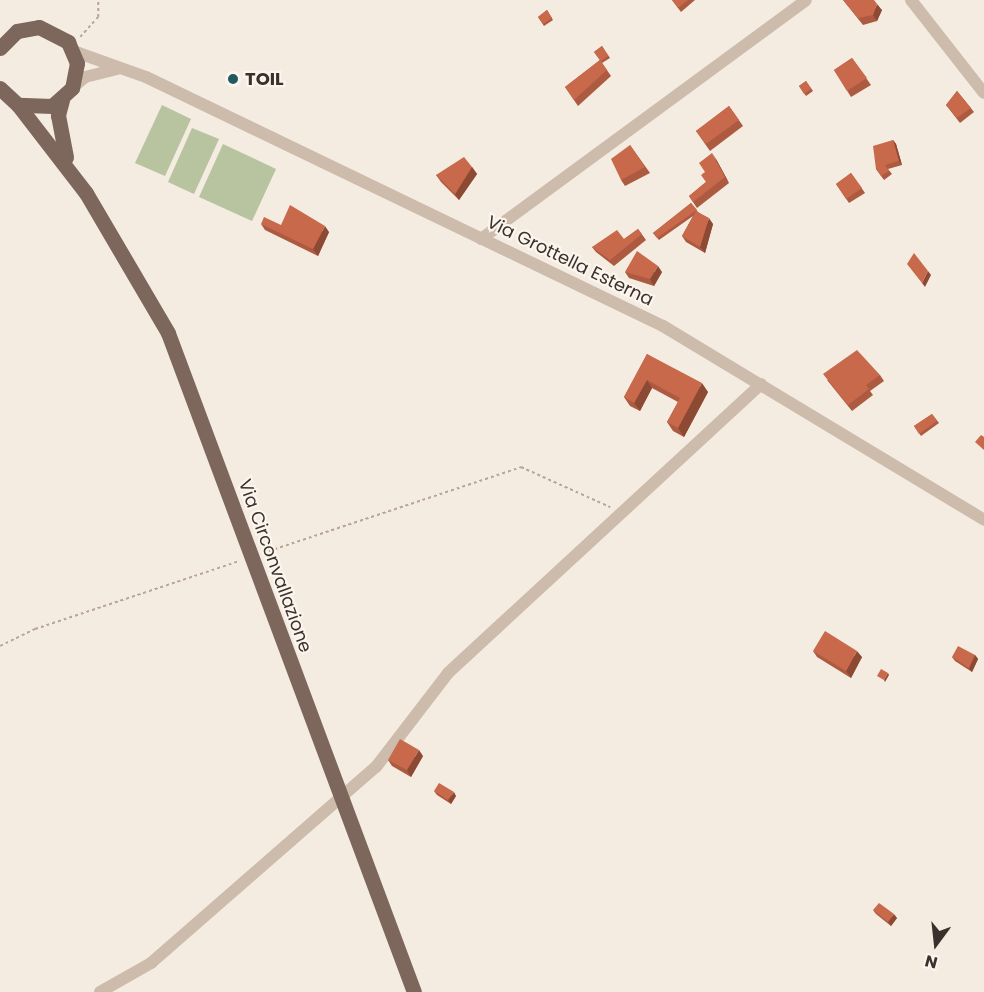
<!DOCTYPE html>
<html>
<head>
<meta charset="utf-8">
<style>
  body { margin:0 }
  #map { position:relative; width:984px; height:992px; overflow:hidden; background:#f4ebe1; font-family:Poppins,sans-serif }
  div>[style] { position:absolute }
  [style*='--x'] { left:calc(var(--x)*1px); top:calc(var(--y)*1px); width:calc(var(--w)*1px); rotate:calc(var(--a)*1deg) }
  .green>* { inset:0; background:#b8c4a0 }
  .path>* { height:1.5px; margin-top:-0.75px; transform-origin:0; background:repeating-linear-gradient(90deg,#b9a596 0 3px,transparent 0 6px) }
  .minor>* { height:12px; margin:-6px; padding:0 6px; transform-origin:6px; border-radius:6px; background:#cdbbac }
  .major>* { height:15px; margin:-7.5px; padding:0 7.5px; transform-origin:7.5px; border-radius:7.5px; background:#7d675c }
  .wall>* { inset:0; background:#ac5a40 }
  .shaded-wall>* { inset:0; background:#8c4a34 }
  .building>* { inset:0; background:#c8694b }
  .dots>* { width:16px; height:16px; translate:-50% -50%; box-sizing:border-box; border:3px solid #fbf5ee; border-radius:50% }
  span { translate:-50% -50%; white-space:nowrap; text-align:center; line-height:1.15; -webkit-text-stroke:4.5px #fbf5ee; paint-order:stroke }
  .poi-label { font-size:18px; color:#3b302b; font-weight:700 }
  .left { translate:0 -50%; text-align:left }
  .street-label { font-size:18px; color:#3b302b }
  .north { position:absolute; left:906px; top:914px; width:60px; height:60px; -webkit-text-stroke:4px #fbf5ee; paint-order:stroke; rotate:195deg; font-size:16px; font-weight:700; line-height:24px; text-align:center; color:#3b302b }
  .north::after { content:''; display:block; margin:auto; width:21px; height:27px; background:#3b302b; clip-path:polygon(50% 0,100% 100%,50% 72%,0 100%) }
</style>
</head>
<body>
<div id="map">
  <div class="green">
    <div style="clip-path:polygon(162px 105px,191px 119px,165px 176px,135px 163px)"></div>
    <div style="clip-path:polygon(192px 128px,219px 139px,194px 194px,168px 182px)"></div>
    <div style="clip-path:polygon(223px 144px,276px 169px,252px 221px,199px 197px)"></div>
  </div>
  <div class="path">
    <div style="--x:80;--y:37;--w:27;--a:-48"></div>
    <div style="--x:98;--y:17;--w:17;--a:-90"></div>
    <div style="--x:263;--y:553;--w:272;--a:-18.4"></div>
    <div style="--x:521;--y:467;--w:98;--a:24.2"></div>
    <div style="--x:0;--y:646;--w:39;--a:-26"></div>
    <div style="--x:35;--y:629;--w:215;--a:-18.4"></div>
  </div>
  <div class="minor">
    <div style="--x:911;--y:0;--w:118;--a:51.9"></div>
    <div style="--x:73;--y:51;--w:77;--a:19.6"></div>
    <div style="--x:146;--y:77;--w:574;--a:25.72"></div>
    <div style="--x:663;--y:326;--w:375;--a:31.1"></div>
    <div style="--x:72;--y:88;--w:17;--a:-40"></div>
    <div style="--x:85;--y:77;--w:34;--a:-14"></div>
    <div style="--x:481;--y:239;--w:403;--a:-36.3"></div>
    <div style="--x:100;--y:992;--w:59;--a:-29.6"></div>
    <div style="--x:151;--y:963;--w:298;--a:-41.1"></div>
    <div style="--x:376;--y:767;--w:118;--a:-52.5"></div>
    <div style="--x:448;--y:673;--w:426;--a:-42.7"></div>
  </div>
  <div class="major">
    <div style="--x:0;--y:48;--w:24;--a:-45"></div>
    <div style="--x:17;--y:31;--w:22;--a:-10"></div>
    <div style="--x:39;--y:27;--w:33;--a:27"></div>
    <div style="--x:68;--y:42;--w:23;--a:67"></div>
    <div style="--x:77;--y:63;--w:25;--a:101"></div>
    <div style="--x:72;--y:88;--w:27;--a:138"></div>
    <div style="--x:52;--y:106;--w:34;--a:-178"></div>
    <div style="--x:18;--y:105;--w:25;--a:-137"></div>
    <div style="--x:62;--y:100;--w:16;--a:105"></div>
    <div style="--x:58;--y:115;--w:43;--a:79.2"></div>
    <div style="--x:18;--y:105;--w:111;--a:52.3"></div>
    <div style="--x:86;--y:193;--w:162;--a:59.6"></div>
    <div style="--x:168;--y:333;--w:703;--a:69.53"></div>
  </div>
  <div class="wall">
    <div style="clip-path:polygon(672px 0,695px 0,681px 12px)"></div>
    <div style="clip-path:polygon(843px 0,882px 10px,877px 21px,863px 25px)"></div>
    <div style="clip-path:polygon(547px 10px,553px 20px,544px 26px,538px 17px)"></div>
    <div style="clip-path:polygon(602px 46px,610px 58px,602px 63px,594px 52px)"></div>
    <div style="clip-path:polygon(852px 58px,871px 85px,851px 97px,834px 70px)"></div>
    <div style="clip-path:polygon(600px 60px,611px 76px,578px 106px,565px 87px)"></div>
    <div style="clip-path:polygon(806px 81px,813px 91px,806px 96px,799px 86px)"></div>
    <div style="clip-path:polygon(957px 91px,974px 112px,960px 123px,946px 105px)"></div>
    <div style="clip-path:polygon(729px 106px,743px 126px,710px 151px,696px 131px)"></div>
    <div style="clip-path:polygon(893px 140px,896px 144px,902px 165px,888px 169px,892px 174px,884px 180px,876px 169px)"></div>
    <div style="clip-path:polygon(630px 145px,650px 173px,625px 186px,621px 180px)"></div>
    <div style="clip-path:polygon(716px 159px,729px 183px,697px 208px,689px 196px,706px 182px)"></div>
    <div style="clip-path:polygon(472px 167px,477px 174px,459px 200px,441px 182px,436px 175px)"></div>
    <div style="clip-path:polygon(851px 173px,865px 193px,849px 203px,836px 184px)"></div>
    <div style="clip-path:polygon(691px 203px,698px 212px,713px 224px,705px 253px,686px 242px,682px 236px,693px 216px,659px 240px,653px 233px)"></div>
    <div style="clip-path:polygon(261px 224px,329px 232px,318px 256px,265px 230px)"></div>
    <div style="clip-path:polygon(638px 229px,646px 240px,614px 266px,596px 252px,592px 247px,624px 239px)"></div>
    <div style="clip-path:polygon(625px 272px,662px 272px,654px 286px,629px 278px)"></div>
    <div style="clip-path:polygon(647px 354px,708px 392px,684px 437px,673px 431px,667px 422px,678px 402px,652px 388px,640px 411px,630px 406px,624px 397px)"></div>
    <div style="clip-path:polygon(880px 375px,884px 381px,870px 391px,873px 395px,852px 411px,827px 380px)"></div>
    <div style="clip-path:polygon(932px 414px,939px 423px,921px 436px,914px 426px)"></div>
    <div style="clip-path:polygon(813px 651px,862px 657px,851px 678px,817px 657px)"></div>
    <div style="clip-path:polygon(975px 655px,978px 659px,972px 672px,955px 661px,952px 657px)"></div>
    <div style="clip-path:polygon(423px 756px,411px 777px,392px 766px,388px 760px)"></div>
    <div style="clip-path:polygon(434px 791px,456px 796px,451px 804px,437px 795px)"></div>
    <div style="clip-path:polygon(873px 910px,897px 918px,891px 926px,876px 914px)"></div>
  </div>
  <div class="shaded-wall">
    <div style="clip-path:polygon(877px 4px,882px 10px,877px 21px,873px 15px)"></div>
    <div style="clip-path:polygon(893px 140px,896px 144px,902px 165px,899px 161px)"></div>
    <div style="clip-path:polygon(712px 153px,716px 159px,729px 183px,725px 177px)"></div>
    <div style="clip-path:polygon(472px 167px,477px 174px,459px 200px,455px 194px)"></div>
    <div style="clip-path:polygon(709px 218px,713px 224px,705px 253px,700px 247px)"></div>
    <div style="clip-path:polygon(325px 226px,329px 232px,318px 256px,313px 249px)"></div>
    <div style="clip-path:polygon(658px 266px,662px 272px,654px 286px,650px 279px)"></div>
    <div style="clip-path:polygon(928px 271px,931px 275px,925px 287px,922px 283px)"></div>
    <div style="clip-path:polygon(647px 380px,652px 388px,640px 411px,634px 403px)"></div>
    <div style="clip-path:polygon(702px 383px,708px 392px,684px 437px,678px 428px)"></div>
    <div style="clip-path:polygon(857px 651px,862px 657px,851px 678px,846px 671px)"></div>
    <div style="clip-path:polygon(975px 655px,978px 659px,972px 672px,969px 668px)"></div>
    <div style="clip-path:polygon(888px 673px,889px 675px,885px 682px,884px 680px)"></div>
    <div style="clip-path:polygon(419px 750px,423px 756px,411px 777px,407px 770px)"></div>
    <div style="clip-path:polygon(454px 792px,456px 796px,451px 804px,448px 800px)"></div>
    <div style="clip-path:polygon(894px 914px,897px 918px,891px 926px,888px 922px)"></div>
  </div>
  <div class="building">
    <div style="clip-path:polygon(672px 0,688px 0,678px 8px)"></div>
    <div style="clip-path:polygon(843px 0,874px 0,877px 4px,873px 15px,858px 18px)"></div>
    <div style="clip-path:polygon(547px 10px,552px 18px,543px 24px,538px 17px)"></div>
    <div style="clip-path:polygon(602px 46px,608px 56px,601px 61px,594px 52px)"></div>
    <div style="clip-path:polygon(852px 58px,867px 78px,847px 91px,834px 70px)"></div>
    <div style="clip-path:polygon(600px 60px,607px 70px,574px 100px,565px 87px)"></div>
    <div style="clip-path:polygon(806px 81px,811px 89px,804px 94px,799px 86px)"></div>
    <div style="clip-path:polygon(957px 91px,971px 108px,957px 118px,946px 105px)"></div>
    <div style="clip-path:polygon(729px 106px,739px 120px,706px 144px,696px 131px)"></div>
    <div style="clip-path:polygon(893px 140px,899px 161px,885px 165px,889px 171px,881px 176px,876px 169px,873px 146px)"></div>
    <div style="clip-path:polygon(630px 145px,645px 167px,621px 180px,611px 159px)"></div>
    <div style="clip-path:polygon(712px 153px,725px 177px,693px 202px,689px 196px,706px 182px,701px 175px,705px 172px,699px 163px)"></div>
    <div style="clip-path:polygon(464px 157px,472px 167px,455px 194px,436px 175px)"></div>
    <div style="clip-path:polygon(851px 173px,862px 188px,846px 199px,836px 184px)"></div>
    <div style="clip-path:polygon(691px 203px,697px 210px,657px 238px,653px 233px)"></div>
    <div style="clip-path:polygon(290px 205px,325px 226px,313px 249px,261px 224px,264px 217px,281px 225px)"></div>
    <div style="clip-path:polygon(696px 211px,709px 218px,700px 247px,682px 236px)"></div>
    <div style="clip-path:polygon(638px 229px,642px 234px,610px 260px,592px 247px,617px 230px,624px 239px)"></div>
    <div style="clip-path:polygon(637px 251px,658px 266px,650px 279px,625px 272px)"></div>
    <div style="clip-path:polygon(914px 253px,928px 271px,922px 283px,907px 264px)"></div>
    <div style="clip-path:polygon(857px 350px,880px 375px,866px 385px,869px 389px,848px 405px,823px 374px)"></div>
    <div style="clip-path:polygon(647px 354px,702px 383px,678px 428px,667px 422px,680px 398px,647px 380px,634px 403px,624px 397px)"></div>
    <div style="clip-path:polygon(932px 414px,937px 421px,919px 434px,914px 426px)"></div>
    <div style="clip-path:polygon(981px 435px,984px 437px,984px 450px,975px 442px)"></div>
    <div style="clip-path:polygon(825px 631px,857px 651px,846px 671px,813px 651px)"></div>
    <div style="clip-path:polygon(958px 646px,975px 655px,969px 668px,952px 657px)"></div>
    <div style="clip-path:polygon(881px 669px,888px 673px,884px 680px,877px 676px)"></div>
    <div style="clip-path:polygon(400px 739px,419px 750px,407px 770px,388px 760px)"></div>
    <div style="clip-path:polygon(439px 783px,454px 792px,448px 800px,434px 791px)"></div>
    <div style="clip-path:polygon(879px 903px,894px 914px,888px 922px,873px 910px)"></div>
  </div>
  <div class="dots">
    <div style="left:233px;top:79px;background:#1f5a5e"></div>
  </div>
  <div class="poi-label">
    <span class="left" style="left:245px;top:79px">TOIL</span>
  </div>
  <div class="street-label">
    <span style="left:570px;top:261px;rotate:26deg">Via Grottella Esterna</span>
    <span style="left:275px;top:566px;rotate:70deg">Via Circonvallazione</span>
  </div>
  <div class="north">N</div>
</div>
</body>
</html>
